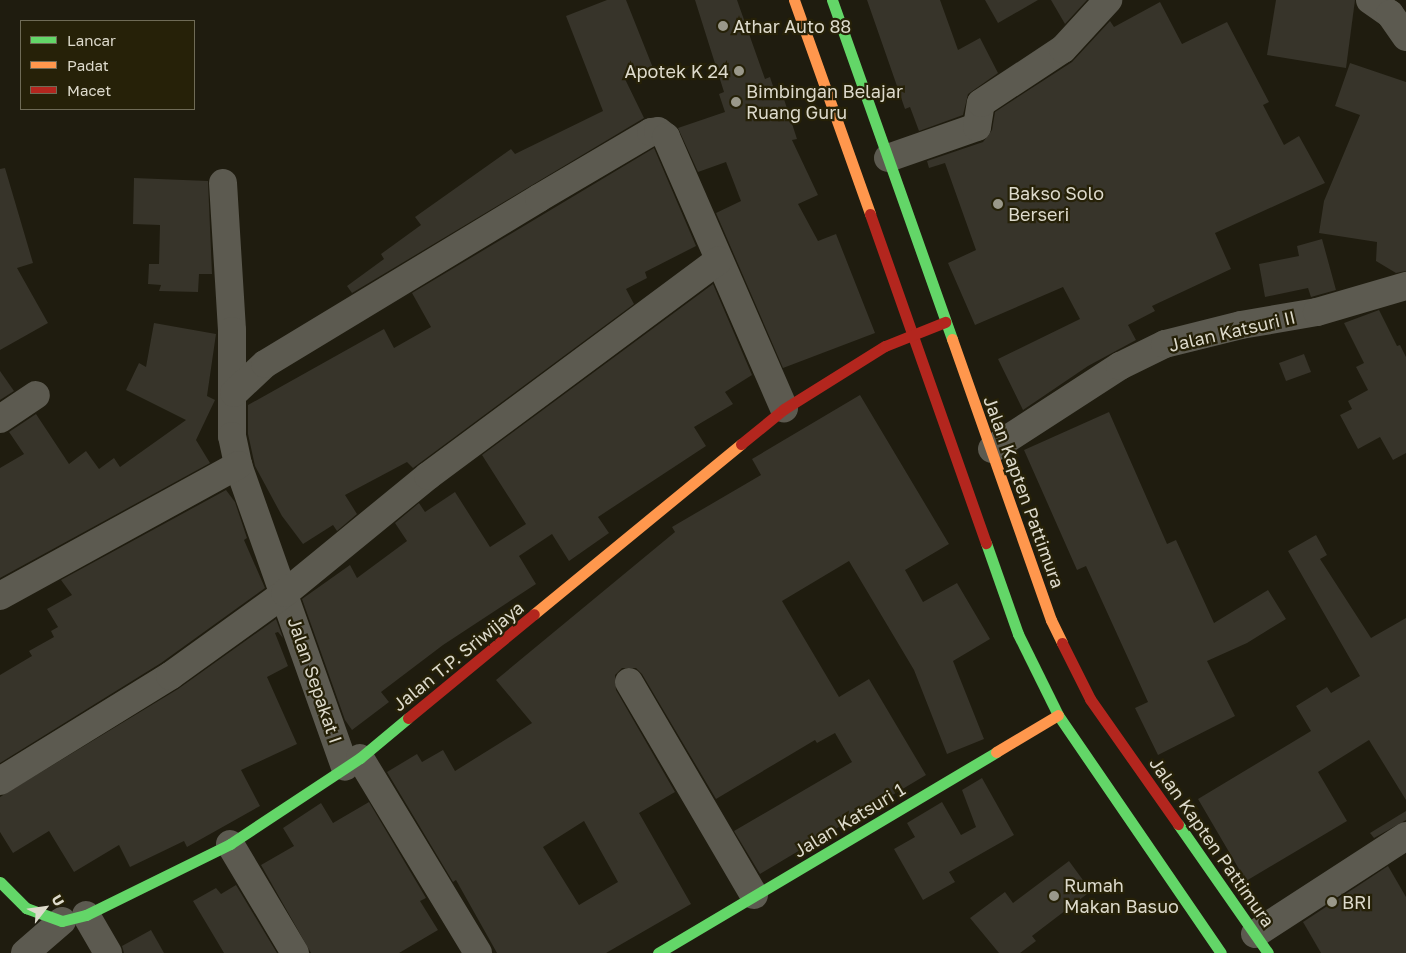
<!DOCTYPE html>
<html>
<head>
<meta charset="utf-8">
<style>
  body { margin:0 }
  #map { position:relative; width:1406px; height:953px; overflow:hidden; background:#1f1c0f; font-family:"Golos Text",sans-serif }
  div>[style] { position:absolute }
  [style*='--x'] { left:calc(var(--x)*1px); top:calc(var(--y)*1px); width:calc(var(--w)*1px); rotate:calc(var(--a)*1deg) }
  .building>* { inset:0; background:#37342a }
  .street>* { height:28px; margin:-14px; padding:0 14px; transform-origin:14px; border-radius:14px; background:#5c5a50 }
  .fast>* { height:11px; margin:-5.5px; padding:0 5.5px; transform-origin:5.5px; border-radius:5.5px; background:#63d668 }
  .slow>* { height:11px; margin:-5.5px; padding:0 5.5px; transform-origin:5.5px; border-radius:5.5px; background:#ff974d }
  .jam>* { height:11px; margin:-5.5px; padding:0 5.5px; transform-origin:5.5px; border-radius:5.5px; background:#b3261e }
  .dots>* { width:14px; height:14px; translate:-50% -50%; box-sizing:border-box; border:2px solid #262108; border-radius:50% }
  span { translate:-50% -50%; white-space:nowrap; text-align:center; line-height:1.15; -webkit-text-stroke:4.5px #262108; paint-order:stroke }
  .poi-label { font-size:18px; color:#dddacc }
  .left { translate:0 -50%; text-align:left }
  .right { translate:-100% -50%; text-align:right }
  .street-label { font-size:18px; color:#dddacc }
  .legend { position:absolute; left:20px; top:20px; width:175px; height:90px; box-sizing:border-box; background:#262108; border:1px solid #6f6b56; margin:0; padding:6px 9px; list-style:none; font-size:15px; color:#dddacc }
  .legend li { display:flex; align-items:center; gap:10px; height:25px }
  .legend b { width:25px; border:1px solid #6f6b56 }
  .north { position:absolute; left:20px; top:883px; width:50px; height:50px; -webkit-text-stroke:4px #262108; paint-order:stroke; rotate:60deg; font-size:14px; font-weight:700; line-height:20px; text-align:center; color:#dddacc }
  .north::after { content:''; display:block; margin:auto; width:18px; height:22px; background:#dddacc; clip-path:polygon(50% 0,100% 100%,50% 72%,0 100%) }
</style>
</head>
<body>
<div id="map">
  <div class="building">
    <div style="clip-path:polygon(607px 0,626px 0,653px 68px,625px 79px,644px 118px,352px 293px,347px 286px,384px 259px,381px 254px,421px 225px,415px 217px,511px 149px,515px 154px,603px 111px,566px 16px)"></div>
    <div style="clip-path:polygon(695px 0,737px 0,765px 79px,770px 77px,776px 95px,782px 93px,797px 139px,792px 140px,818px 195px,798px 204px,818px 241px,836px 234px,875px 333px,783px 368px,716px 213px,741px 201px,726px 162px,698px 172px,678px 128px,725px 112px,719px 94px,724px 92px)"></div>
    <div style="clip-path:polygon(867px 0,940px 0,958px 50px,980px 38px,998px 73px,968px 94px,963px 115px,919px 131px,910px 107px,905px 109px)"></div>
    <div style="clip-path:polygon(985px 0,1038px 0,998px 23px)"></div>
    <div style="clip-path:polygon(1051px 0,1087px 0,1065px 24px)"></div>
    <div style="clip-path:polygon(1276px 0,1355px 0,1346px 68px,1267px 55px)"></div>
    <div style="clip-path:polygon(1160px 2px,1182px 44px,1227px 22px,1269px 102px,1263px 105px,1284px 145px,1299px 136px,1325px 183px,1215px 233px,1231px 269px,1152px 306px,1155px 311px,1128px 325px,1136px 340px,1088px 366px,1023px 410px,998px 359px,1080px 319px,1063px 287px,975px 325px,948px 263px,976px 250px,945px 163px,929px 168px,927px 161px,983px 142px,992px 130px,995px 112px,1072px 62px,1110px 21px,1114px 27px)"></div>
    <div style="clip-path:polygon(1350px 63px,1406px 82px,1406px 271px,1396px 273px,1376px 261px,1377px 242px,1319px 233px,1324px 201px,1360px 115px,1335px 106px)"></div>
    <div style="clip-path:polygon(654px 148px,696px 246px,645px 272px,647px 278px,626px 289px,634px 304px,413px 468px,407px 462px,345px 495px,357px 514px,337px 531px,333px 525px,303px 544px,282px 516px,255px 466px,248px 434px,248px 405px,384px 329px,394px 348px,431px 327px,412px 293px)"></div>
    <div style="clip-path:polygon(5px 168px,33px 263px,17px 268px,48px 323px,0 350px,0 169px)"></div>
    <div style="clip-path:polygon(134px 178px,208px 181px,212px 274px,199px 274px,198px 292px,159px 291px,161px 285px,148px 284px,149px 264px,159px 264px,160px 225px,133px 224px)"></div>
    <div style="clip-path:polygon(1322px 239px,1336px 290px,1311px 297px,1308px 288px,1265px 297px,1259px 264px,1299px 256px,1297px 246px)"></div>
    <div style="clip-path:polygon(713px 284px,752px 375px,725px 392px,733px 404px,694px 427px,706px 446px,598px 517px,609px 533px,569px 561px,552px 534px,519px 556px,536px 584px,443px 645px,381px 692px,389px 702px,352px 730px,345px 720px,302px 599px,350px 565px,357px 578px,407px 541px,395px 523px,419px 503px,425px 512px,455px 492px,490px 547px,526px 524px,482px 455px)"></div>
    <div style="clip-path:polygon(1379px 310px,1397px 346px,1400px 345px,1406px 357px,1406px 453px,1393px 460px,1380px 437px,1358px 449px,1340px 415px,1352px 409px,1348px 401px,1368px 390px,1356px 367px,1364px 363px,1344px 323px)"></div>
    <div style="clip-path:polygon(154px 323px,216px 334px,207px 396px,215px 400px,196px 440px,210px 463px,0 578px,0 468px,24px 454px,9px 432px,36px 414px,69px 464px,86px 451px,99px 469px,114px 458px,120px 467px,186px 420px,126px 390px,139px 363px,146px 367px)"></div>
    <div style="clip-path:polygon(1304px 354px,1311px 372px,1286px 381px,1279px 363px)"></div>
    <div style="clip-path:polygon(0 371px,14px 391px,0 400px)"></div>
    <div style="clip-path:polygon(evenodd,860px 395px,949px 544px,905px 570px,923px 602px,957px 583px,990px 639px,953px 661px,984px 739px,947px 754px,914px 670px,849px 561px,782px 601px,839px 697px,869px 679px,926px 775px,760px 874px,734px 831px,852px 762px,835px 733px,817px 743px,815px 740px,716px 799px,642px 674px,636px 668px,622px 668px,615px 675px,616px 690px,675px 792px,639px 813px,691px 904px,606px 953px,497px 953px,456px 880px,453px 882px,387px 772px,417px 754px,422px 762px,443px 750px,455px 771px,532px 723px,496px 680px,675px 532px,672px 527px,761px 475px,752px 459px,860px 395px,584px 821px,618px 882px,579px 905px,543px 847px,584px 821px)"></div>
    <div style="clip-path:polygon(1109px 412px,1167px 544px,1176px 540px,1214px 623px,1268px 590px,1286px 619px,1247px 643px,1207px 661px,1235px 716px,1158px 755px,1135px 708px,1148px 702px,1086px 566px,1077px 570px,1024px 450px)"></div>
    <div style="clip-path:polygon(226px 490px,235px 502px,247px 538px,244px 540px,265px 588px,161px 663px,0 763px,0 675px,32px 656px,29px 651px,54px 637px,51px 631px,58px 627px,47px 609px,72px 595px,61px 580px)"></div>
    <div style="clip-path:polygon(1316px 535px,1327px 555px,1320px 559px,1371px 638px,1406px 618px,1406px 800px,1369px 740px,1318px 772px,1347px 821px,1246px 881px,1198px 799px,1311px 731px,1296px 706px,1327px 687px,1331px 693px,1360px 676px,1288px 551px)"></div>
    <div style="clip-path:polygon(276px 619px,283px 638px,278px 632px,275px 633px,288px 666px,267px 677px,297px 744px,241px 770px,260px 806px,187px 847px,184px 841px,130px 867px,119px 845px,74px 872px,49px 831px,13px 853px,0 832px,0 797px,178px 689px)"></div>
    <div style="clip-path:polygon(982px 778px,1014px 835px,949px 872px,955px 882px,923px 900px,894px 849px,915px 837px,907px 823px,942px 802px,961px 835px,976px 827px,962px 790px)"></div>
    <div style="clip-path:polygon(369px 802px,426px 898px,420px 901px,438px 930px,399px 953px,311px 953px,261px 865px,294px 846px,283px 828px,321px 803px,333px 823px)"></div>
    <div style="clip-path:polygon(1406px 811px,1406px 820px,1374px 838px,1370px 833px)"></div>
    <div style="clip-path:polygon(1069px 861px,1091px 891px,1032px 936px,1036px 941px,1020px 953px,999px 953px,970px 918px,1005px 892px,1013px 903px)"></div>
    <div style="clip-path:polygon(1388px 866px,1406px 897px,1406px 953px,1321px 953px,1303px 922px)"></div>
    <div style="clip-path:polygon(236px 885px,277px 953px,224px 953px,193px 901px,216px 888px,221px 894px)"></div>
    <div style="clip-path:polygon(151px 930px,164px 953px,124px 953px,122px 946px)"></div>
  </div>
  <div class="street">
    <div style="--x:1370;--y:0;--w:24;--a:35"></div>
    <div style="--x:1390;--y:14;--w:28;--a:55"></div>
    <div style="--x:888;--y:158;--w:94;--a:-19.2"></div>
    <div style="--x:977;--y:127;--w:24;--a:-81"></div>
    <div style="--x:981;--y:103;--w:98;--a:-33.4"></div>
    <div style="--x:1063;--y:49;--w:67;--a:-47.4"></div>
    <div style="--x:223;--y:183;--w:148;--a:86.5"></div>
    <div style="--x:232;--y:331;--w:105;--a:90"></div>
    <div style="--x:232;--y:436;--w:30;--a:78"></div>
    <div style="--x:238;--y:465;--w:320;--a:70.5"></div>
    <div style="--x:234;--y:393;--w:42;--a:-43.1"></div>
    <div style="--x:265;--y:364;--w:320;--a:-31.2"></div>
    <div style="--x:539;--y:198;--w:130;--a:-30.5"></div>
    <div style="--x:651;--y:132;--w:7;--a:-8"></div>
    <div style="--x:658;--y:131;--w:10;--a:37"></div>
    <div style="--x:666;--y:137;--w:296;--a:66.5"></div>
    <div style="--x:0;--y:419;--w:43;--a:-33.7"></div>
    <div style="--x:992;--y:449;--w:153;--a:-33"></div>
    <div style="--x:1120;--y:366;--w:50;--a:-26.1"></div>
    <div style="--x:1165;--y:344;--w:78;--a:-14"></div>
    <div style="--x:1241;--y:325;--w:77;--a:-9.7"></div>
    <div style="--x:1317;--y:312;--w:93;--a:-16.3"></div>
    <div style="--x:0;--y:596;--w:272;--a:-28.8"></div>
    <div style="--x:629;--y:682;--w:247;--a:59.6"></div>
    <div style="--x:360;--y:758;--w:228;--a:58.8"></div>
    <div style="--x:0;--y:781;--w:200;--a:-31.7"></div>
    <div style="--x:170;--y:676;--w:142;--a:-35.8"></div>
    <div style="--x:285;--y:593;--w:185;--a:-39.3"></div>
    <div style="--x:428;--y:476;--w:362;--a:-36.6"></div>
    <div style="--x:230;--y:844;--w:127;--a:59.2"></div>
    <div style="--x:86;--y:915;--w:44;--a:59.9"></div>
    <div style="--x:1255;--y:934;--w:180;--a:-33"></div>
    <div style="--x:25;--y:953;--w:49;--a:-40.9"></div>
  </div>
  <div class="fast">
    <div style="--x:832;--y:0;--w:360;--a:70.5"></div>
    <div style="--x:986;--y:543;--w:96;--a:70.6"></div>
    <div style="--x:1018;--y:634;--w:90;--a:63.7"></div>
    <div style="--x:1058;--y:715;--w:288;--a:55.6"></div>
    <div style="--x:1178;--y:824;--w:157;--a:55.1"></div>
    <div style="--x:0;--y:882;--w:37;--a:45"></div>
    <div style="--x:26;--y:908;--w:38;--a:20"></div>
    <div style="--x:62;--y:921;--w:25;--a:-14"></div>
    <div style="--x:86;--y:915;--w:161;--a:-26.2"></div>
    <div style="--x:230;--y:844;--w:156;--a:-33.5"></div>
    <div style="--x:360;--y:758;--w:62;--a:-39.8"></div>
    <div style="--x:658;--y:953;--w:393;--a:-30.7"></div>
  </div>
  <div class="slow">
    <div style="--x:794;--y:0;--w:227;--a:70.4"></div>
    <div style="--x:952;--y:339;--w:298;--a:70.6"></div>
    <div style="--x:1051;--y:620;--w:25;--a:64"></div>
    <div style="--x:534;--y:614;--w:268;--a:-39.4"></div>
    <div style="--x:996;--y:752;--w:72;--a:-30.8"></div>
  </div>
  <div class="jam">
    <div style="--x:870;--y:214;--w:349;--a:70.6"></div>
    <div style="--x:741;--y:444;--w:55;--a:-39.1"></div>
    <div style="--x:784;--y:409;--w:119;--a:-32"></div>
    <div style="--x:885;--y:346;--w:65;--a:-21.8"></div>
    <div style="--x:1062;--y:643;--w:63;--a:63.4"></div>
    <div style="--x:1090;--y:699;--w:153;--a:54.9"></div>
    <div style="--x:408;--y:718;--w:163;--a:-39.5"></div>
  </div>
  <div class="dots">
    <div style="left:723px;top:26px;background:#9a988a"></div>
    <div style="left:739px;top:71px;background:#9a988a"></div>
    <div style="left:736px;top:102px;background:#9a988a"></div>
    <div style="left:998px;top:204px;background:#9a988a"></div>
    <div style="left:1054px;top:896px;background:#9a988a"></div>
    <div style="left:1332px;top:902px;background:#9a988a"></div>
  </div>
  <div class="poi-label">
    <span class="left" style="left:733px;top:26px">Athar Auto 88</span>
    <span class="right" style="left:729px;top:71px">Apotek K 24</span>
    <span class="left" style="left:746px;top:102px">Bimbingan Belajar<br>Ruang Guru</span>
    <span class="left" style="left:1008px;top:204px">Bakso Solo<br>Berseri</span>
    <span class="left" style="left:1064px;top:896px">Rumah<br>Makan Basuo</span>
    <span class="left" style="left:1342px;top:902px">BRI</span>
  </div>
  <div class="street-label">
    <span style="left:1232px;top:331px;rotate:-13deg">Jalan Katsuri II</span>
    <span style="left:1024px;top:492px;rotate:70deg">Jalan Kapten Pattimura</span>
    <span style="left:458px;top:656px;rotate:-39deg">Jalan T.P. Sriwijaya</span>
    <span style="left:315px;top:680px;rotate:71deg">Jalan Sepakat I</span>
    <span style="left:849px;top:820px;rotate:-31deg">Jalan Katsuri 1</span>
    <span style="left:1212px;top:842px;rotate:55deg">Jalan Kapten Pattimura</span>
  </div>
  <ul class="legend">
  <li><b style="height:6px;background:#63d668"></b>Lancar</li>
  <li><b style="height:6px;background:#ff974d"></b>Padat</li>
  <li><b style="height:6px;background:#b3261e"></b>Macet</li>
  </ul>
  <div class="north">U</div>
</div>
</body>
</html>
